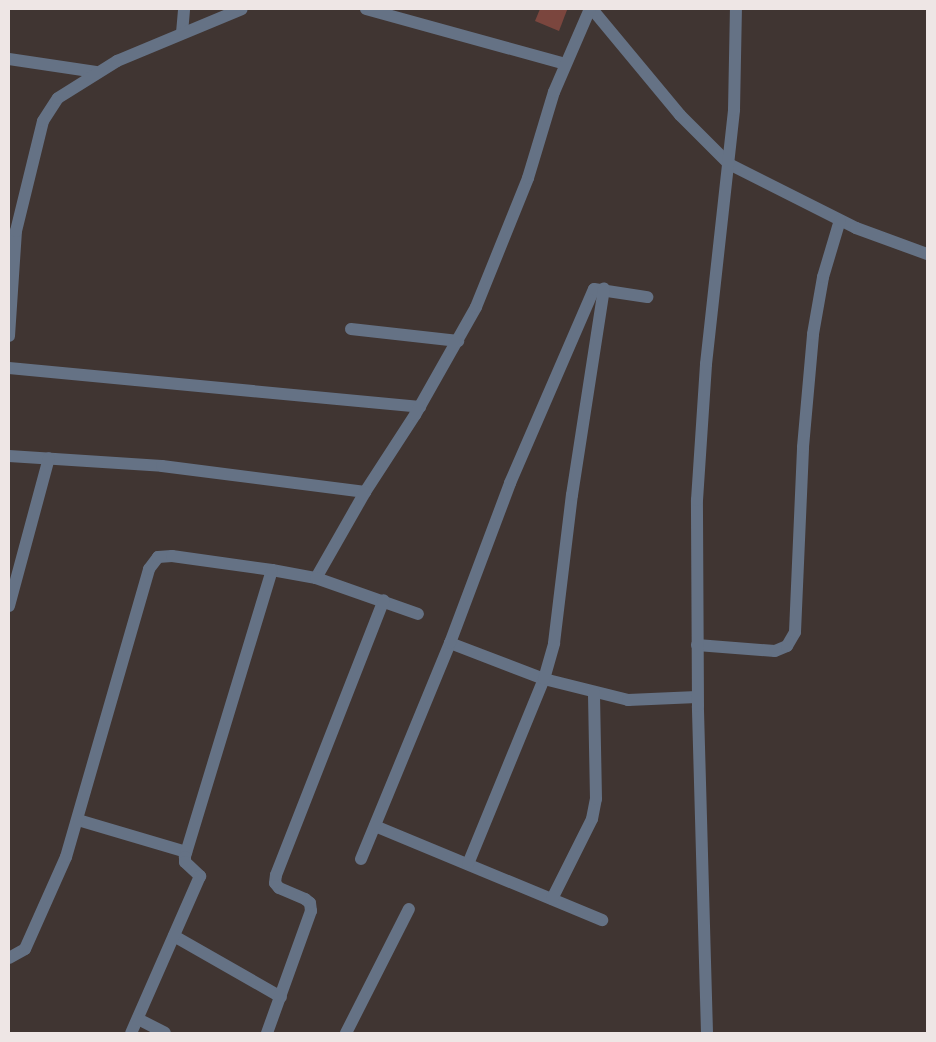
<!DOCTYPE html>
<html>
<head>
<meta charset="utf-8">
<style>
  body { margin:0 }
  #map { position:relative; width:936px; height:1042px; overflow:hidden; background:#403532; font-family:"Public Sans",sans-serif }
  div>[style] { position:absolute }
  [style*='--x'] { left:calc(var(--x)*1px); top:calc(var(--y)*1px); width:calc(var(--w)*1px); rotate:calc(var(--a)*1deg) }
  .building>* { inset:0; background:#7b463e }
  .minor>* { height:12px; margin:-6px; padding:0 6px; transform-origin:6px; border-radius:6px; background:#657285 }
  span { translate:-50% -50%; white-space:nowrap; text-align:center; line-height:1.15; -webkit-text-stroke:4px #231e1d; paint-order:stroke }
  .frame { position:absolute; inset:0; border:10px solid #eee6e5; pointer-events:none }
</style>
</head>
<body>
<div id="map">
  <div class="building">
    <div style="clip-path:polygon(540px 9px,567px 10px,559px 31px,535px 21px)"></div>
  </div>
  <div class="minor">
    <div style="--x:366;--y:9;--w:207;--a:15.4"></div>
    <div style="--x:592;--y:9;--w:138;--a:50.3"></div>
    <div style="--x:680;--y:115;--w:69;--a:45"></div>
    <div style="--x:729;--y:164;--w:142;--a:26.7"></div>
    <div style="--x:856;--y:228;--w:76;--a:20.1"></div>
    <div style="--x:182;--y:33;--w:24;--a:-85"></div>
    <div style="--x:9;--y:59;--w:88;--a:8.5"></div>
    <div style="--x:351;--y:329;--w:108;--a:6.4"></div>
    <div style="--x:9;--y:336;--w:105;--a:-86.2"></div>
    <div style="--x:16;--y:231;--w:113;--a:-76.2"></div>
    <div style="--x:43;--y:121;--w:27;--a:-57"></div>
    <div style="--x:58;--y:98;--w:70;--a:-32.1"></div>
    <div style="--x:117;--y:61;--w:135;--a:-22.6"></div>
    <div style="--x:9;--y:368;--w:413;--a:5.4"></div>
    <div style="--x:9;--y:456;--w:153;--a:3.7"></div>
    <div style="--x:162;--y:466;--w:205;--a:7.3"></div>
    <div style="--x:365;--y:492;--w:92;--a:-57"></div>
    <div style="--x:415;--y:415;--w:124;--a:-60.5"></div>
    <div style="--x:476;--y:307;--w:139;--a:-68"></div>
    <div style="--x:528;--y:178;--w:90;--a:-73.2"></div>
    <div style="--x:554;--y:92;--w:90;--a:-66.6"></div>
    <div style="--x:272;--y:570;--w:45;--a:10.3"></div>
    <div style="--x:316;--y:578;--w:99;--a:-60.3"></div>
    <div style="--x:316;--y:578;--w:108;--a:19.4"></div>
    <div style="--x:9;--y:606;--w:153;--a:-74.9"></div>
    <div style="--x:450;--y:643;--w:101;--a:21"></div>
    <div style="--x:544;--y:679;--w:87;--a:14"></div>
    <div style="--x:628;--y:700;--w:69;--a:-2.5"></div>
    <div style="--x:697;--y:645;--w:78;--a:4.4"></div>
    <div style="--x:775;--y:651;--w:13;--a:-23"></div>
    <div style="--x:787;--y:646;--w:16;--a:-60"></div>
    <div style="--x:795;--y:632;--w:185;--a:-87.5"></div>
    <div style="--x:803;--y:447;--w:113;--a:-84.9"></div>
    <div style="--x:813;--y:334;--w:58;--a:-80"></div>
    <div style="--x:823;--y:277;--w:59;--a:-73.4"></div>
    <div style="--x:78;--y:820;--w:113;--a:16.5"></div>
    <div style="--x:375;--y:826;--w:246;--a:22.5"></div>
    <div style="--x:361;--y:859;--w:234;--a:-67.6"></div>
    <div style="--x:450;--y:643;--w:171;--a:-69.4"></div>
    <div style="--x:510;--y:483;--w:211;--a:-66.6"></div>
    <div style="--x:594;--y:289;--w:54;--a:8.6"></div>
    <div style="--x:468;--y:864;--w:200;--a:-67.7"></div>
    <div style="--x:544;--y:679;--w:37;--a:-74"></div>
    <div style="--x:554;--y:643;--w:149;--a:-83.1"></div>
    <div style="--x:572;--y:495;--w:209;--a:-81.2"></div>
    <div style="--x:552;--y:899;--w:89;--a:-63.4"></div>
    <div style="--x:592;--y:819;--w:20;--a:-79"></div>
    <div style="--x:596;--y:799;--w:107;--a:-91.1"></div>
    <div style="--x:174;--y:936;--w:123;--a:29.7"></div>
    <div style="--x:9;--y:958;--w:18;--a:-29"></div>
    <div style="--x:25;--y:949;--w:101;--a:-66"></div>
    <div style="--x:66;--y:857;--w:300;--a:-73.9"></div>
    <div style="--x:149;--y:569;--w:15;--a:-53"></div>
    <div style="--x:158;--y:557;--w:14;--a:-4"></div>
    <div style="--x:172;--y:556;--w:101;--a:8"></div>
    <div style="--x:272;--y:570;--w:300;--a:106.9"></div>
    <div style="--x:185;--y:857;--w:5;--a:90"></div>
    <div style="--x:185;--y:862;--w:21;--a:43"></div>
    <div style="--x:200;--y:876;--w:171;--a:113.7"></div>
    <div style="--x:138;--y:1019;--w:30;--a:27"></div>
    <div style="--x:267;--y:1033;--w:130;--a:-70.2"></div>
    <div style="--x:311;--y:911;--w:8;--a:-97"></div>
    <div style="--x:310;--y:903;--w:6;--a:-141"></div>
    <div style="--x:305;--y:899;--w:28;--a:-157"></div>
    <div style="--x:279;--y:888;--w:6;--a:-129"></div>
    <div style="--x:275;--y:883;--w:8;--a:-83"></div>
    <div style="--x:276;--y:875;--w:295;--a:-68.6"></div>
    <div style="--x:346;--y:1033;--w:139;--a:-63.1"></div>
    <div style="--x:707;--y:1033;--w:327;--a:-91.6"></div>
    <div style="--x:698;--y:706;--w:206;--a:-90.3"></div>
    <div style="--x:697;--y:500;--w:136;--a:-86.2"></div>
    <div style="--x:706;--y:364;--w:256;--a:-83.7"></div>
    <div style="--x:734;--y:110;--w:101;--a:-88.9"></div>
  </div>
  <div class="frame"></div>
</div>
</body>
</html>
